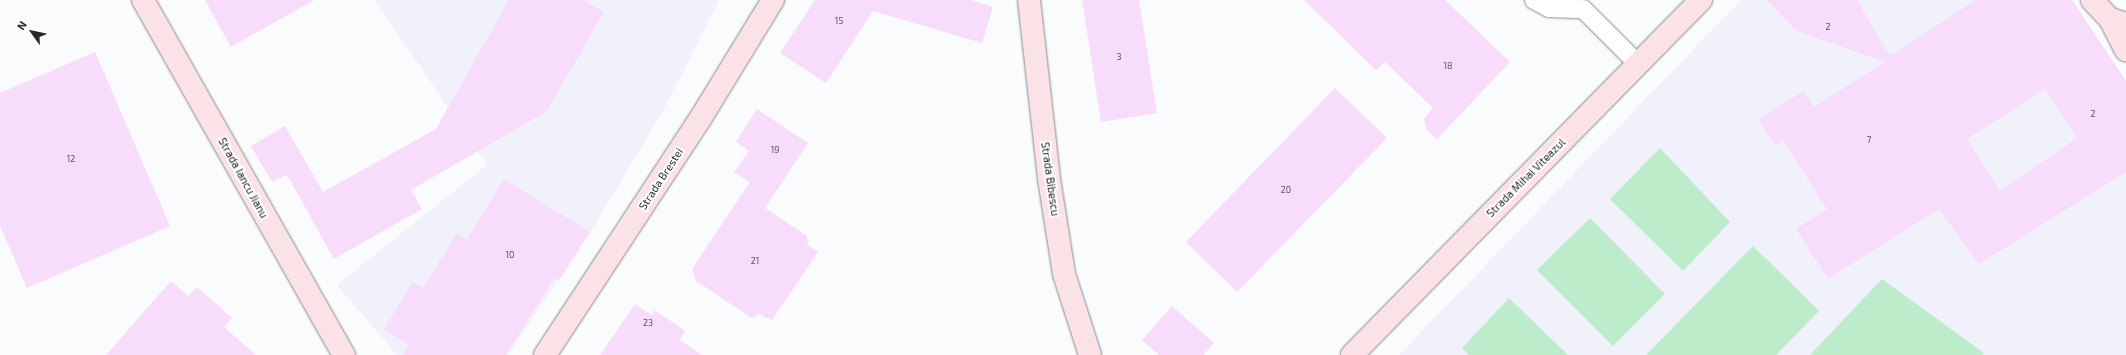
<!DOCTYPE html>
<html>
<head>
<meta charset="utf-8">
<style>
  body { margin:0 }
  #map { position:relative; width:2126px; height:355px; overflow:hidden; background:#fafbfd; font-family:"Exo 2",sans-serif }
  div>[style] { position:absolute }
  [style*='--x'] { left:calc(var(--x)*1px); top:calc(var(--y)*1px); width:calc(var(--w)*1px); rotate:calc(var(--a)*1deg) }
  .built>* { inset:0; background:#f0f1fb }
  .green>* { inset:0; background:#bdeccb }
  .building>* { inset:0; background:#f7dcfc }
  .roads { filter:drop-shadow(0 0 1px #8a8a8c) drop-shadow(0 0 1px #8a8a8c) }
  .lane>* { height:18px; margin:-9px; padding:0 9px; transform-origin:9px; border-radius:9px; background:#fff }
  .secondary>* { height:22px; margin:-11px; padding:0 11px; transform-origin:11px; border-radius:11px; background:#fbe2e6 }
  span { translate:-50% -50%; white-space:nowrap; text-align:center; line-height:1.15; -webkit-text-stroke:4px #fff; paint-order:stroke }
  .number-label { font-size:9px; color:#5b545d }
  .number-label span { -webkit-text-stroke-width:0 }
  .street-label { font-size:11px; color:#272728 }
  .north { position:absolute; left:12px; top:12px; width:40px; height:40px; -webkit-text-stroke:3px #fff; paint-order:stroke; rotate:303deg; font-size:11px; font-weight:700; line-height:16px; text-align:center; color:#272728 }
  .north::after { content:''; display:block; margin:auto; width:14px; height:18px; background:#272728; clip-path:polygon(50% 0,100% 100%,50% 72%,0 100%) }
</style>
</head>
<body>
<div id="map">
  <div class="built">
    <div style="clip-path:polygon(375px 0,719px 0,664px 109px,590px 232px,508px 355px,397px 355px,337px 285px,487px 165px)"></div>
    <div style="clip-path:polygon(1741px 0,2072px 0,2126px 81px,2126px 355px,1399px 355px)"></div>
  </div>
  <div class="green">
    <div style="clip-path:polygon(1660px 148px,1730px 222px,1683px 271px,1610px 199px)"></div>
    <div style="clip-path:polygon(1590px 218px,1665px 294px,1613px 346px,1537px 270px)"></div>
    <div style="clip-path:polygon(1753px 246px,1819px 311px,1776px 355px,1646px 355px)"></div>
    <div style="clip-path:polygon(1882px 279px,1984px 353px,1982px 355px,1810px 355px)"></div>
    <div style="clip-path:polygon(1509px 298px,1568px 355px,1469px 355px,1462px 348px)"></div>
  </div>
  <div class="building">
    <div style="clip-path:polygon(205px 0,314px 0,231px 47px)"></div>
    <div style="clip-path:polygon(509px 0,583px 0,604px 12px,547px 111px,411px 190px,422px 209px,334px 259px,287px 175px,272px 182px,251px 146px,285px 126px,323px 192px,436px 129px)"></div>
    <div style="clip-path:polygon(815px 0,971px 0,993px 7px,982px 43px,873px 11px,826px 83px,780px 53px)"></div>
    <div style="clip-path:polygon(1082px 0,1139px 0,1157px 113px,1101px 122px)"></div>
    <div style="clip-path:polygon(1304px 0,1445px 0,1510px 62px,1437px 139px,1426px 129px,1424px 119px,1433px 108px,1385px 62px,1376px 70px)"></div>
    <div style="clip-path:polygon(evenodd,1767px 0,1857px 0,1890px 56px,1976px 0,2072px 0,2126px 81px,2126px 172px,1979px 264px,1939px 209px,1828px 279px,1796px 229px,1827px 209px,1783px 140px,1775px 146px,1758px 119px,1804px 91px,1814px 107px,1885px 62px,1797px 31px,1767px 0,2045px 89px,2077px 138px,2000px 191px,1967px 139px,2045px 89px)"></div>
    <div style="clip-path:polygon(95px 52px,170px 226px,27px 288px,0 226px,0 93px)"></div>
    <div style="clip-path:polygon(1335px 88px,1387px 138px,1237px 292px,1186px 242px)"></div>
    <div style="clip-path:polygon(757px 109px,808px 143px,765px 208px,807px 236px,808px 245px,818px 252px,772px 320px,759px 314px,752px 318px,696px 281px,692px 269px,750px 182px,734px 172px,749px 151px,736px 142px)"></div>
    <div style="clip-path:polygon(504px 179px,590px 232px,559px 281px,554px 278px,506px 355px,403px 355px,409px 345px,384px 329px,413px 282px,423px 288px,457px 233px,467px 239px)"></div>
    <div style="clip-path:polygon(171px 281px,188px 296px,197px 287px,232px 318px,224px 327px,256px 355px,106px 355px)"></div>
    <div style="clip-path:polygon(635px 304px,652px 315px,655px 310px,685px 331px,680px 340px,702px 355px,600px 355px)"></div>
    <div style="clip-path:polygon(1172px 306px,1214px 343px,1203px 355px,1159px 355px,1142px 340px)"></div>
  </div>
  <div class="roads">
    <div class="lane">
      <div style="--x:1534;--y:0;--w:17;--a:28"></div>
      <div style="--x:1549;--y:8;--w:34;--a:2"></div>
      <div style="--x:1583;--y:9;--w:78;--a:45"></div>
    </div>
    <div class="secondary">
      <div style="--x:143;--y:0;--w:408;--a:60.5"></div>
      <div style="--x:1029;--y:0;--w:180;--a:83.6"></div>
      <div style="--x:1049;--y:179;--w:96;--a:81"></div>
      <div style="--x:1064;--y:274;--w:85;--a:72.2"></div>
      <div style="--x:2092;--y:0;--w:26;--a:47"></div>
      <div style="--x:2110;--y:19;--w:17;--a:17"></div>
      <div style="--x:2110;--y:19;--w:35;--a:63"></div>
      <div style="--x:545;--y:355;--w:282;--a:-56.7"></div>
      <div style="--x:700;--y:119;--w:140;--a:-58.5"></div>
      <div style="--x:1352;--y:355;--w:498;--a:-45.5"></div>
    </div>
  </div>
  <div class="number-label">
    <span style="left:839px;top:21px">15</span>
    <span style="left:1828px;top:27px">2</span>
    <span style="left:1119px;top:57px">3</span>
    <span style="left:1448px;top:66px">18</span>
    <span style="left:2093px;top:114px">2</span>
    <span style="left:1869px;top:140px">7</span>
    <span style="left:775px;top:150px">19</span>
    <span style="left:71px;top:159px">12</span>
    <span style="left:1286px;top:190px">20</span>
    <span style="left:510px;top:255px">10</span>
    <span style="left:755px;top:261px">21</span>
    <span style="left:648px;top:323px">23</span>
  </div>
  <div class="street-label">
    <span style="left:243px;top:178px;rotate:61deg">Strada Iancu Jianu</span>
    <span style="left:1526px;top:178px;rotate:-45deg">Strada Mihai Viteazul</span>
    <span style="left:661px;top:179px;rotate:-57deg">Strada Brestei</span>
    <span style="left:1050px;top:179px;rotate:82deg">Strada Bibescu</span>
  </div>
  <div class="north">N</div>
</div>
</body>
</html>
